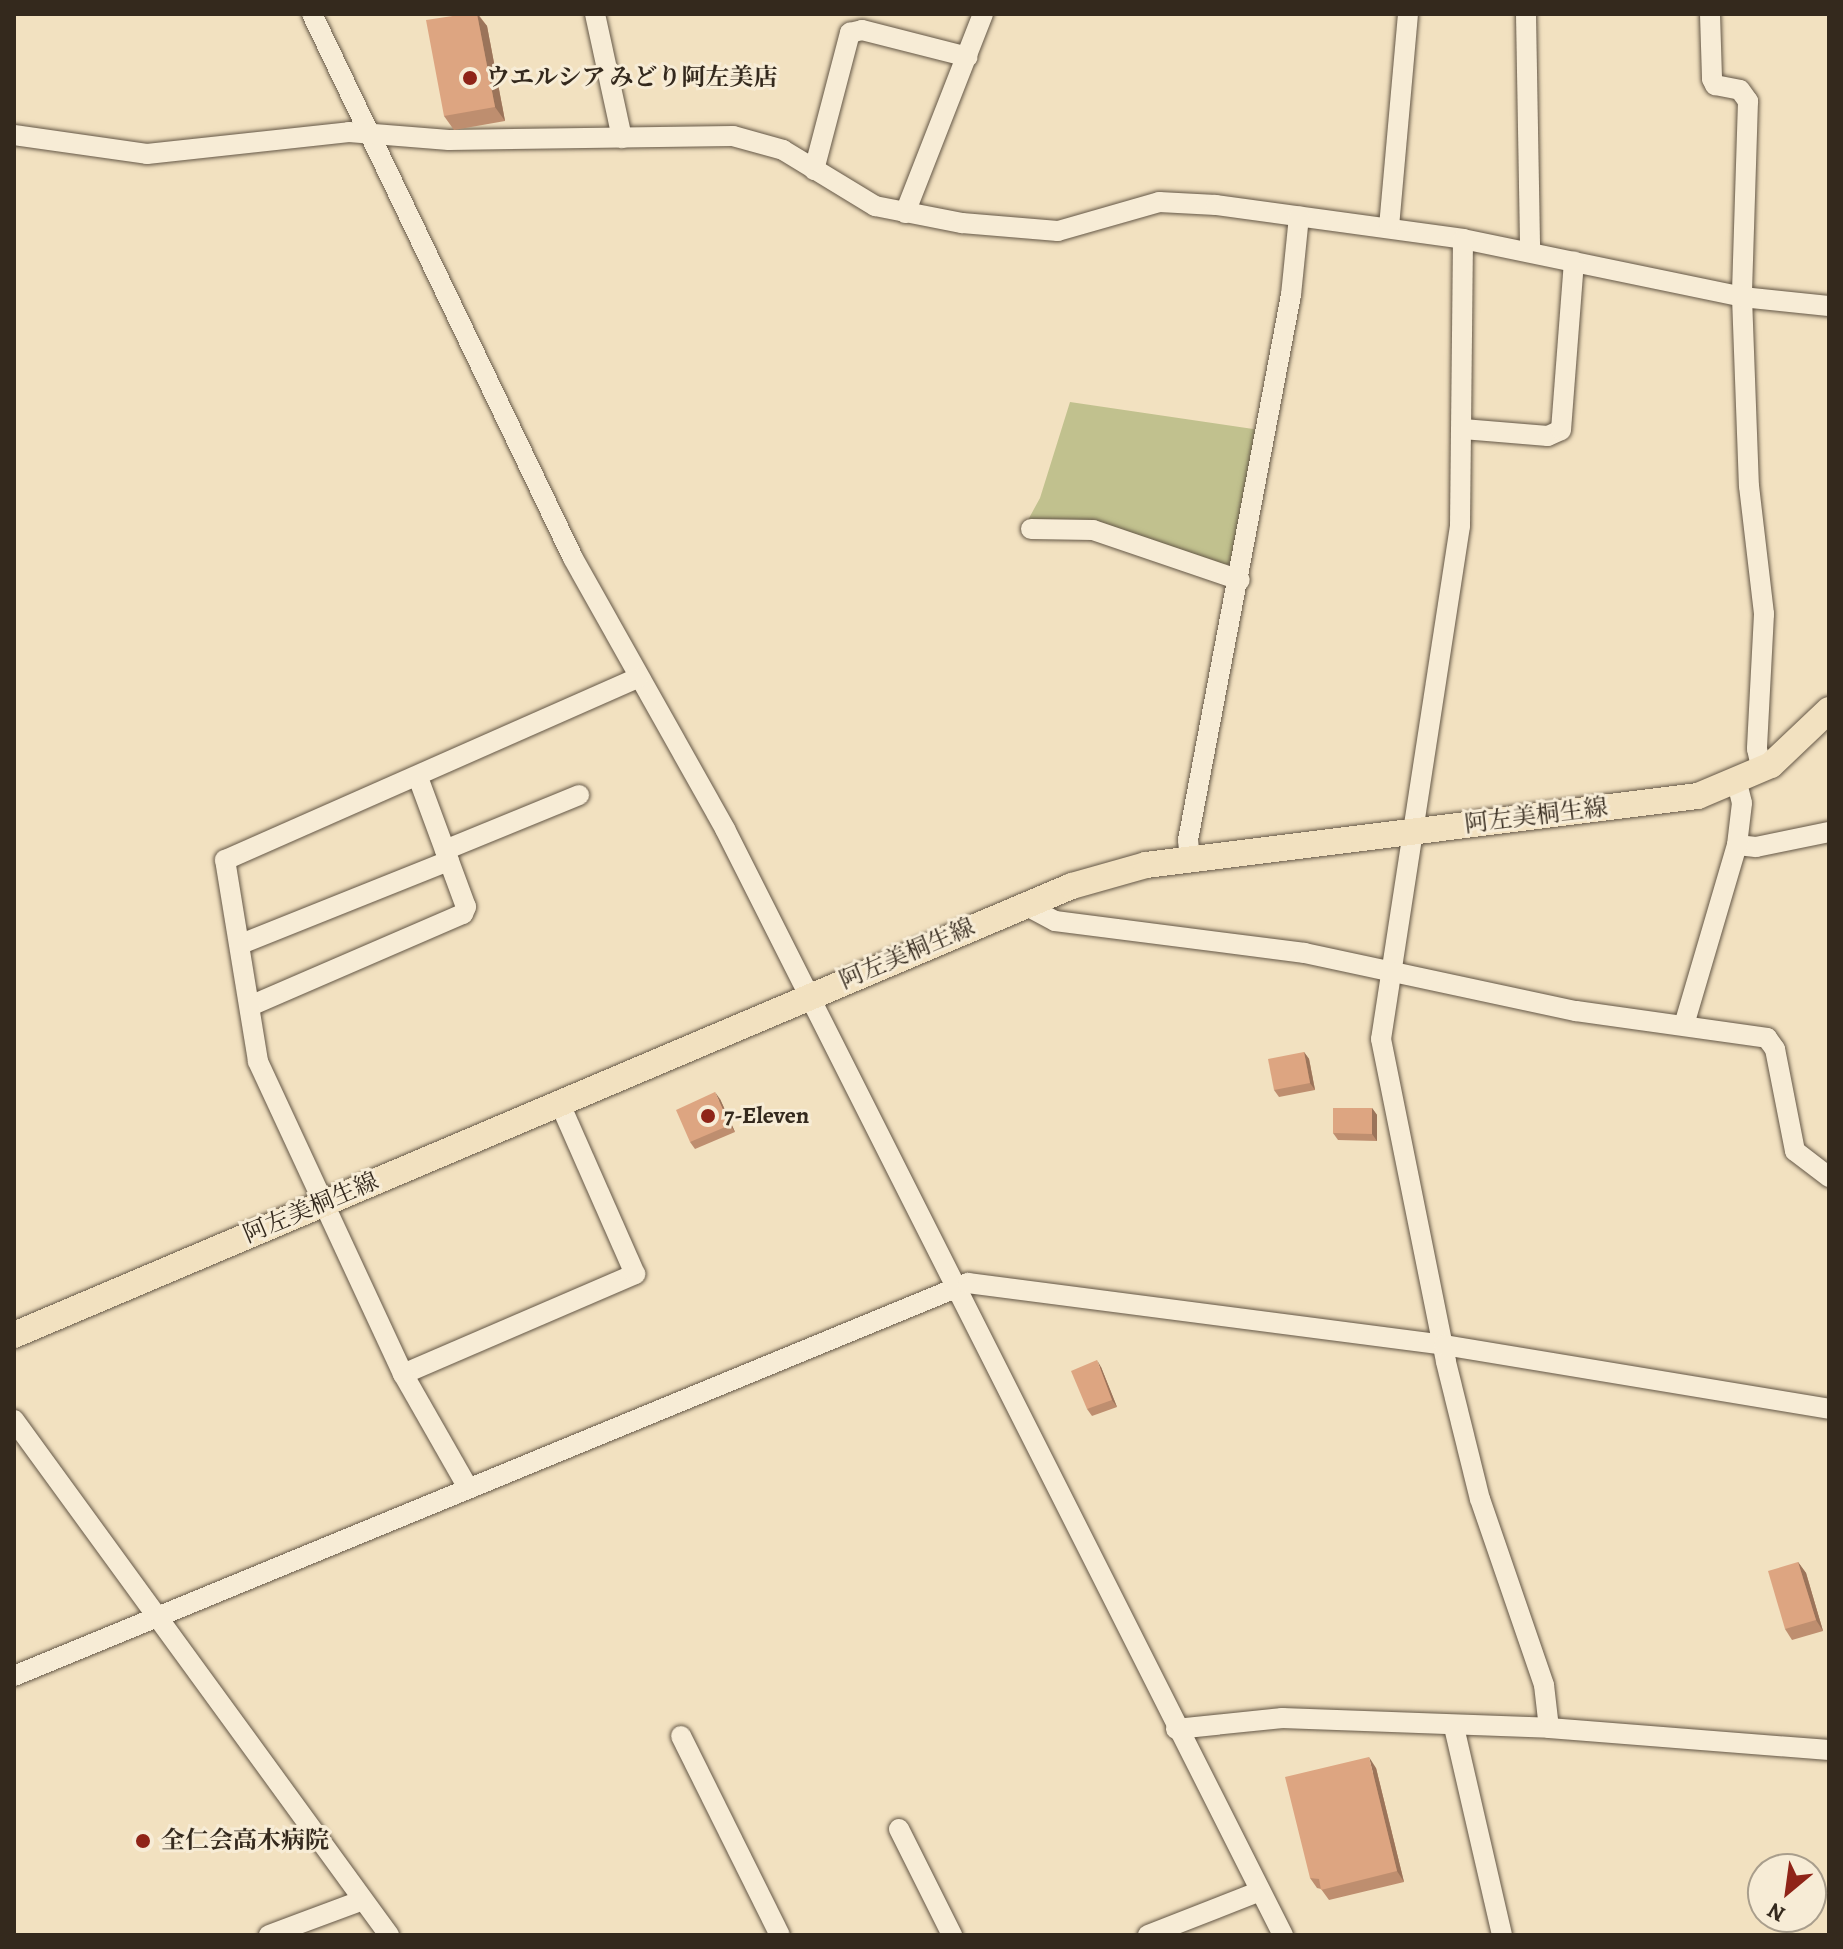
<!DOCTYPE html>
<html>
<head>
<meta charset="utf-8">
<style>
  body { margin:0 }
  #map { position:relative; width:1843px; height:1949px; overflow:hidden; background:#f2e1c0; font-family:Alegreya,"Noto Serif JP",serif }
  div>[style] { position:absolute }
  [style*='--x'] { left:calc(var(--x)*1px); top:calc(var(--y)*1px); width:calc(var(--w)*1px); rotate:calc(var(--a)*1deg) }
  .green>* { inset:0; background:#c1c18e }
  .roads { filter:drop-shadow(0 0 2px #645746) drop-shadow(0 0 2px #645746) }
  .minor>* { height:20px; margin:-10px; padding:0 10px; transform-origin:10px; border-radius:10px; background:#f7ecd6 }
  .major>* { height:26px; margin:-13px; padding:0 13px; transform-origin:13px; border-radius:13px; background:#f2e1c0 }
  .wall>* { inset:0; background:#be8e6f }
  .shaded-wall>* { inset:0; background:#9b745a }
  .building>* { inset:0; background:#dda581 }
  .dots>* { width:22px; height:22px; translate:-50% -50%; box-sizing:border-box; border:4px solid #f7ecd6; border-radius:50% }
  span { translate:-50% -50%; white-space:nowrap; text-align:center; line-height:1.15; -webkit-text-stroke:6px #f7ecd6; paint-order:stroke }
  .poi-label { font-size:24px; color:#34291d; font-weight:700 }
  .left { translate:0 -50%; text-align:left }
  .street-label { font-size:24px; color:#34291d }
  .frame { position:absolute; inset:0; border:16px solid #34291d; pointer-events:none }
  .north { position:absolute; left:1747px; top:1853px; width:80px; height:80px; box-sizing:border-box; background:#f7ecd6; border:2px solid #a99e8c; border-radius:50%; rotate:209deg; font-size:22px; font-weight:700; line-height:32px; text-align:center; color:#34291d }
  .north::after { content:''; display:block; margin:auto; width:28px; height:36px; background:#8f2418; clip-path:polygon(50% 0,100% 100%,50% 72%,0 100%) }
</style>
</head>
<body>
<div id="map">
  <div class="green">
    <div style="clip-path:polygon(1070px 402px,1260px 430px,1235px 563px,1219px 565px,1098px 521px,1028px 520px,1040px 498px)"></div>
  </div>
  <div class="roads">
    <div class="minor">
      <div style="--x:312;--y:14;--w:603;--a:64.37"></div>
      <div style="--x:573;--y:558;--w:311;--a:60.7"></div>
      <div style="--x:725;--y:829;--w:1239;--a:63.23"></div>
      <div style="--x:595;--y:14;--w:127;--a:77.7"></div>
      <div style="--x:1526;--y:14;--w:238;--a:89"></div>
      <div style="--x:1710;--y:14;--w:65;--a:88.2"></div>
      <div style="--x:1712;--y:79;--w:7;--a:63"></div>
      <div style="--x:1715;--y:85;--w:25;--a:11"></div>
      <div style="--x:1740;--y:90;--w:14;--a:54"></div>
      <div style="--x:1748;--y:101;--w:196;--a:91.8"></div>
      <div style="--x:1742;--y:297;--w:189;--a:87.9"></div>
      <div style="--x:1749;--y:486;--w:129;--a:83.3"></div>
      <div style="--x:1764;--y:614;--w:135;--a:93"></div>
      <div style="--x:1757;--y:749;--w:22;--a:77"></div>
      <div style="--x:14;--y:135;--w:134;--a:8.1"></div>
      <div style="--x:147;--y:154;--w:203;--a:-6.2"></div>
      <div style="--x:349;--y:132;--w:100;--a:4.6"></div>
      <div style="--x:449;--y:140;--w:284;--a:-0.8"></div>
      <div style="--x:733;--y:136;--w:52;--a:15.6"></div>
      <div style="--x:783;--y:150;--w:108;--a:31.3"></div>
      <div style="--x:875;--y:206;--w:89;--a:11.1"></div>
      <div style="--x:962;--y:223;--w:96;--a:4.8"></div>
      <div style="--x:1058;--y:231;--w:105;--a:-16"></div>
      <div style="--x:1159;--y:202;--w:57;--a:3"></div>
      <div style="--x:1216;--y:205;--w:249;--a:7.8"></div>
      <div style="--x:1463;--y:239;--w:285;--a:11.7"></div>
      <div style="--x:1742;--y:297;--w:87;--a:5.9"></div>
      <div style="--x:814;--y:170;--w:142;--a:-75.3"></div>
      <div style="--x:850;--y:33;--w:12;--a:-14"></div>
      <div style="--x:862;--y:30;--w:109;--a:14.3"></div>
      <div style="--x:905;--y:213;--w:214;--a:-68.6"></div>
      <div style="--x:1389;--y:227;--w:214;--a:-84.9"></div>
      <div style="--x:1463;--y:239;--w:287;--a:90.6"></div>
      <div style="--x:1460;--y:526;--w:519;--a:98.75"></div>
      <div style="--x:1381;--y:1039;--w:329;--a:78.6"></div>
      <div style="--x:1446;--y:1362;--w:141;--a:76.1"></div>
      <div style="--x:1480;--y:1499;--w:197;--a:71"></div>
      <div style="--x:1544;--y:1685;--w:43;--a:83.4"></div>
      <div style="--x:1463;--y:429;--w:85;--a:4.7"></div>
      <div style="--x:1548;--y:436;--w:14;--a:-25"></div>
      <div style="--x:1561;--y:430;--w:169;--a:-85.6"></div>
      <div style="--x:1031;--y:529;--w:62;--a:0.9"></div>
      <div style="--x:1093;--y:530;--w:155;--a:18.8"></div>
      <div style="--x:1737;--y:845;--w:19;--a:6"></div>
      <div style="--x:1756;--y:847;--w:75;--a:-11.6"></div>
      <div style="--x:445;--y:850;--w:145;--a:-22.3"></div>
      <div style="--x:1190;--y:859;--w:19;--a:-96"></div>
      <div style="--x:1188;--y:840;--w:555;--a:-79.3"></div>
      <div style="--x:1291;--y:295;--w:79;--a:-84.2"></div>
      <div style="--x:1023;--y:904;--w:36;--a:28"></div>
      <div style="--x:1055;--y:921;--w:252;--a:7.3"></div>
      <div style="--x:1305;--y:953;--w:277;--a:12.1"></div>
      <div style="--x:1576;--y:1011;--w:193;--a:8"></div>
      <div style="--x:1767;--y:1038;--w:14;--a:54"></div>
      <div style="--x:1775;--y:1049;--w:104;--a:78.9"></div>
      <div style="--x:1795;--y:1151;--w:43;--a:37.4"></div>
      <div style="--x:241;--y:944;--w:224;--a:-21.8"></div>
      <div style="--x:250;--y:1006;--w:232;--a:-23.4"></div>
      <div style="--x:463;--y:914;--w:8;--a:-67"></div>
      <div style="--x:466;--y:907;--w:139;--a:-110.3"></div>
      <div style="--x:1684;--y:1025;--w:188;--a:-73.6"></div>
      <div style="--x:1737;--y:845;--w:42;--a:-83.2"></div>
      <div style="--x:1742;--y:803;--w:21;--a:-104"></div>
      <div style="--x:403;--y:1374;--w:253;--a:-23.3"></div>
      <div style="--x:635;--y:1274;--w:188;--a:-113.8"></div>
      <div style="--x:14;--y:1420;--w:637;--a:53.94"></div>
      <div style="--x:467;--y:1486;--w:129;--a:-119.7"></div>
      <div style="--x:403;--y:1374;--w:345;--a:-114.9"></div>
      <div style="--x:258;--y:1061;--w:204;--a:-99.3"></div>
      <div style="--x:225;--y:860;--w:451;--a:-23.8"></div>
      <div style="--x:14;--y:1676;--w:1032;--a:-22.39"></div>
      <div style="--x:968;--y:1283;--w:480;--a:7.4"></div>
      <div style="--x:1444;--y:1345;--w:390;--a:9.4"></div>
      <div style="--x:1454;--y:1727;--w:213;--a:77"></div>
      <div style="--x:1176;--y:1729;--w:107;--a:-5.9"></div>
      <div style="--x:1282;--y:1718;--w:267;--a:2.1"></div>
      <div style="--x:1549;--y:1728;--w:281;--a:4.5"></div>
      <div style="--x:681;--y:1736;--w:222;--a:63.6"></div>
      <div style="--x:899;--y:1829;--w:119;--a:63.4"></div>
      <div style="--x:269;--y:1935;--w:100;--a:-20.4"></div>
      <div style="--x:1148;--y:1935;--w:120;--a:-21.4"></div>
    </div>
    <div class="major">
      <div style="--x:14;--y:1335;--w:1149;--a:-23"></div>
      <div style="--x:1072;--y:886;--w:77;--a:-15.8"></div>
      <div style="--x:1146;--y:865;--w:556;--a:-7.13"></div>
      <div style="--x:1698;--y:796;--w:79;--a:-23"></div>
      <div style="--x:1771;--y:765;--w:80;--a:-43.5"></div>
    </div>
  </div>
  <div class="wall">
    <div style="clip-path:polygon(466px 14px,478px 14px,487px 26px,505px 121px,454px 130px,444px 116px)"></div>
    <div style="clip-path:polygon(1304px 1052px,1309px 1059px,1315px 1090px,1279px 1097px,1274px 1090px)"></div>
    <div style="clip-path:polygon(720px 1099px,735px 1132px,695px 1149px,690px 1142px)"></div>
    <div style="clip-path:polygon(1372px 1108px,1377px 1115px,1377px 1141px,1338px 1140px,1333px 1133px)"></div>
    <div style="clip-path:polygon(1101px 1367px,1117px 1407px,1092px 1416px,1087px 1409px)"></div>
    <div style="clip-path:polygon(1798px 1562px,1806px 1573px,1823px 1631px,1792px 1640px,1785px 1629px)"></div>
    <div style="clip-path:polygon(1376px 1768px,1404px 1882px,1329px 1900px,1321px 1889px,1317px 1888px,1310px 1878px)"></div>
  </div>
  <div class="shaded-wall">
    <div style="clip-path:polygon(477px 14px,487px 26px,505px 121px,495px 107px)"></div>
    <div style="clip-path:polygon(1304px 1052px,1309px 1059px,1315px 1090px,1310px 1083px)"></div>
    <div style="clip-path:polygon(715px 1092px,720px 1099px,735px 1132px,730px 1125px)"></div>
    <div style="clip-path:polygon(1372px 1108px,1377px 1115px,1377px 1141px,1372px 1134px)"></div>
    <div style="clip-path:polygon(1097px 1360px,1101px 1367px,1117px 1407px,1112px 1400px)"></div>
    <div style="clip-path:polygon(1798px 1562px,1806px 1573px,1823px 1631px,1816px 1620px)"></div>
    <div style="clip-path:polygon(1369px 1757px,1376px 1768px,1404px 1882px,1397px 1871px)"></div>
  </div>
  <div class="building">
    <div style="clip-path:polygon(466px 14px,477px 14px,495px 107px,444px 116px,426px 20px)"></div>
    <div style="clip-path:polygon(1304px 1052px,1310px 1083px,1274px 1090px,1268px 1059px)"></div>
    <div style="clip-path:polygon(715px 1092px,730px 1125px,690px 1142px,676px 1110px)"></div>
    <div style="clip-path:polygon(1333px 1108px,1372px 1108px,1372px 1134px,1333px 1133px)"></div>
    <div style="clip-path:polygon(1097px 1360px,1112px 1400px,1087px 1409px,1071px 1371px)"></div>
    <div style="clip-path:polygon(1798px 1562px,1816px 1620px,1785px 1629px,1768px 1571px)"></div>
    <div style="clip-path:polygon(1369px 1757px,1397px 1871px,1321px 1890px,1319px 1879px,1310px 1878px,1285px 1777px)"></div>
  </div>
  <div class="dots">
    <div style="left:470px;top:78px;background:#8f2418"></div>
    <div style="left:708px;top:1116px;background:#8f2418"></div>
    <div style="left:143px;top:1841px;background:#8f2418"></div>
  </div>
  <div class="poi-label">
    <span class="left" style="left:486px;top:78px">ウエルシア みどり阿左美店</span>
    <span class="left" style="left:724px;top:1116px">7-Eleven</span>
    <span class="left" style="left:161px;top:1841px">全仁会高木病院</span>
  </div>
  <div class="street-label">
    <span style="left:1536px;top:816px;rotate:-7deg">阿左美桐生線</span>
    <span style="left:907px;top:954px;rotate:-23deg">阿左美桐生線</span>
    <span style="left:311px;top:1208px;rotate:-23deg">阿左美桐生線</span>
  </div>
  <div class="frame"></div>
  <div class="north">N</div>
</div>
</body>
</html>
